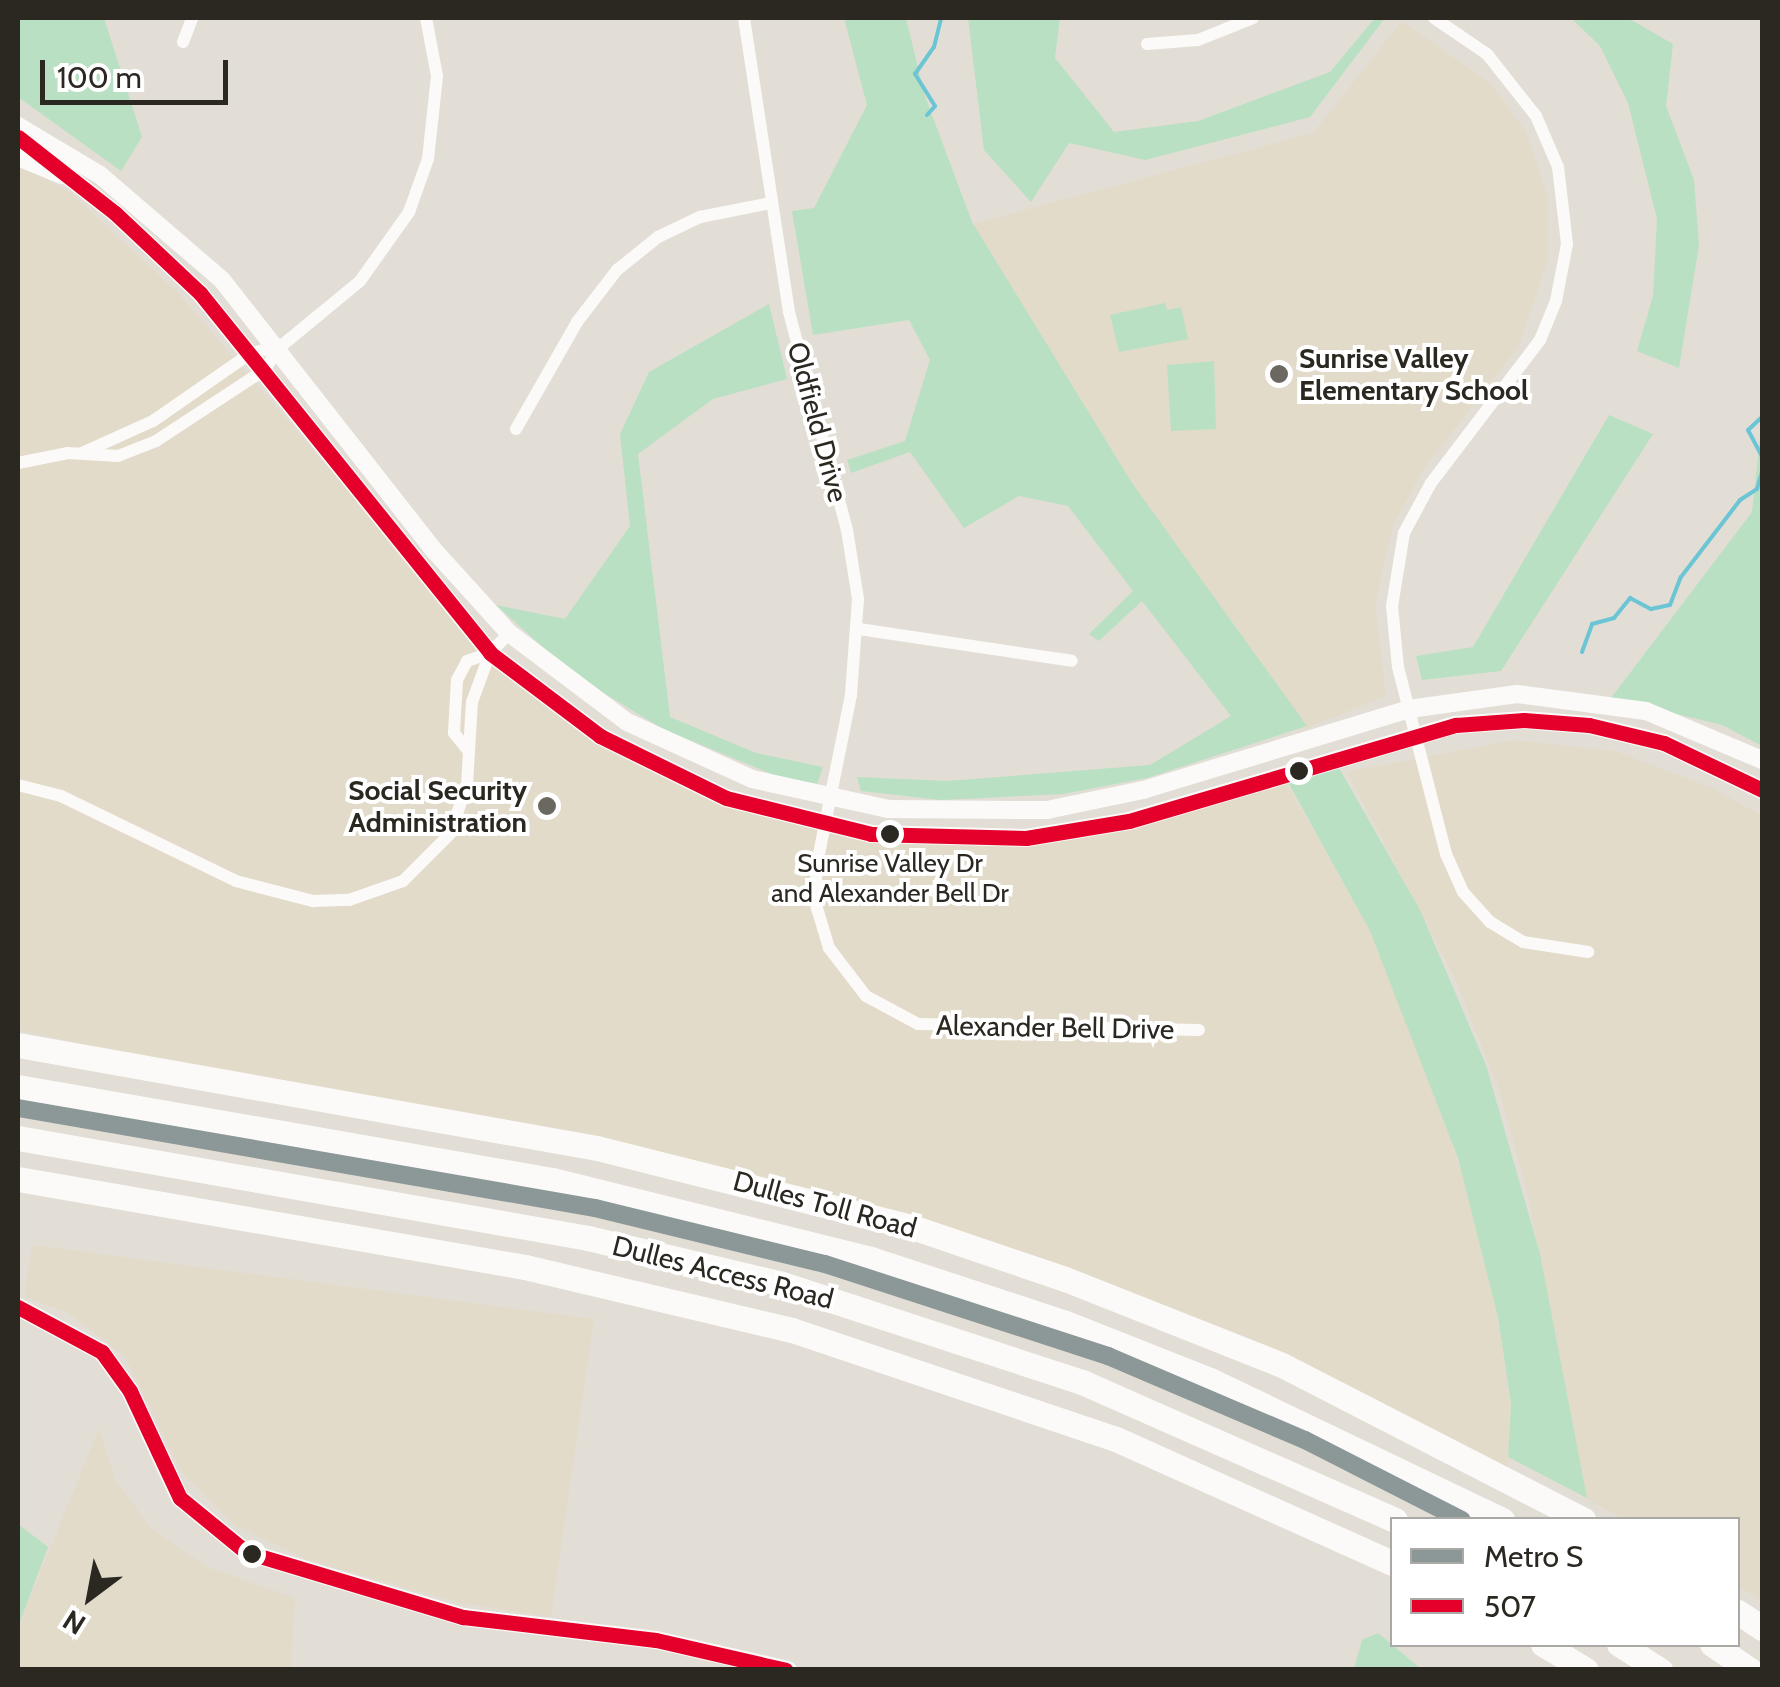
<!DOCTYPE html>
<html>
<head>
<meta charset="utf-8">
<style>
  body { margin:0 }
  #map { position:relative; width:1780px; height:1687px; overflow:hidden; background:#e2ded5; font-family:Cabin,sans-serif }
  div>[style] { position:absolute }
  [style*='--x'] { left:calc(var(--x)*1px); top:calc(var(--y)*1px); width:calc(var(--w)*1px); rotate:calc(var(--a)*1deg) }
  .built>* { inset:0; background:#e3dbc9 }
  .green>* { inset:0; background:#b9e0c3 }
  .stream>* { height:4px; margin:-2px; padding:0 2px; transform-origin:2px; border-radius:2px; background:#6cc5d5 }
  .minor>* { height:12px; margin:-6px; padding:0 6px; transform-origin:6px; border-radius:6px; background:#fbfaf9 }
  .secondary>* { height:18px; margin:-9px; padding:0 9px; transform-origin:9px; border-radius:9px; background:#fbfaf9 }
  .primary>* { height:20px; margin:-10px; padding:0 10px; transform-origin:10px; border-radius:10px; background:#fbfaf9 }
  .motorway>* { height:25px; margin:-12.5px; padding:0 12.5px; transform-origin:12.5px; border-radius:12.5px; background:#fbfaf9 }
  .bus-1>* { height:15px; margin:-7.5px; padding:0 7.5px; transform-origin:7.5px; border-radius:7.5px; background:#e4002b }
  .metro-1>* { height:18px; margin:-9px; padding:0 9px; transform-origin:9px; border-radius:9px; background:#8c9797 }
  .dots>* { width:28px; height:28px; translate:-50% -50%; box-sizing:border-box; border:5px solid #fff; border-radius:50% }
  span { translate:-50% -50%; white-space:nowrap; text-align:center; line-height:1.15; -webkit-text-stroke:8px #fff; paint-order:stroke }
  .bus-label { font-size:26px; color:#2a2821 }
  .poi-label { font-size:28px; color:#2a2821; font-weight:700 }
  .left { translate:0 -50%; text-align:left }
  .right { translate:-100% -50%; text-align:right }
  .street-label { font-size:28px; color:#2a2821 }
  .frame { position:absolute; inset:0; border:20px solid #2a2821; pointer-events:none }
  .legend { position:absolute; left:1390px; top:1517px; width:350px; height:130px; box-sizing:border-box; background:#fff; border:2px solid #aaa9a6; margin:0; padding:12px 18px; list-style:none; font-size:30px; color:#2a2821 }
  .legend li { display:flex; align-items:center; gap:20px; height:50px }
  .legend b { width:50px; border:2px solid #aaa9a6 }
  .north { position:absolute; left:40px; top:1547px; width:100px; height:100px; -webkit-text-stroke:8px #fff; paint-order:stroke; rotate:212deg; font-size:28px; font-weight:700; line-height:40px; text-align:center; color:#2a2821 }
  .north::after { content:''; display:block; margin:auto; width:35px; height:45px; background:#2a2821; clip-path:polygon(50% 0,100% 100%,50% 72%,0 100%) }
  .scale { position:absolute; left:40px; top:60px; width:188px; height:45px; box-sizing:border-box; border:5px solid #2a2821; border-top:0; padding-left:12px; font-size:30px; line-height:35px; white-space:nowrap; color:#2a2821; -webkit-text-stroke:8px #fff; paint-order:stroke }
</style>
</head>
<body>
<div id="map">
  <div class="built">
    <div style="clip-path:polygon(1402px 21px,1491px 84px,1526px 132px,1548px 198px,1548px 260px,1519px 346px,1422px 471px,1392px 529px,1375px 604px,1386px 696px,1306px 728px,1129px 481px,972px 224px,1313px 133px)"></div>
    <div style="clip-path:polygon(18px 164px,70px 192px,176px 291px,474px 636px,622px 750px,773px 813px,948px 841px,1139px 819px,1281px 773px,1372px 934px,1432px 1078px,1479px 1231px,1498px 1320px,1510px 1401px,1507px 1477px,1366px 1405px,917px 1228px,18px 1030px)"></div>
    <div style="clip-path:polygon(1514px 740px,1615px 751px,1710px 787px,1762px 816px,1762px 1601px,1738px 1586px,1738px 1520px,1624px 1519px,1587px 1499px,1527px 1191px,1498px 1087px,1455px 978px,1347px 772px)"></div>
    <div style="clip-path:polygon(32px 1245px,594px 1319px,551px 1617px,460px 1603px,308px 1560px,234px 1525px,183px 1474px,125px 1357px,67px 1312px,24px 1297px)"></div>
    <div style="clip-path:polygon(99px 1428px,115px 1479px,151px 1528px,207px 1567px,295px 1598px,291px 1669px,18px 1669px,18px 1627px)"></div>
  </div>
  <div class="green">
    <div style="clip-path:polygon(18px 18px,104px 18px,142px 137px,121px 171px,18px 97px)"></div>
    <div style="clip-path:polygon(844px 18px,906px 18px,925px 96px,972px 222px,1132px 483px,1307px 726px,1147px 778px,1063px 794px,941px 800px,861px 791px,857px 777px,947px 781px,1150px 765px,1231px 716px,1142px 601px,1099px 641px,1089px 634px,1133px 591px,1068px 506px,1019px 496px,964px 528px,910px 452px,851px 473px,847px 460px,905px 441px,930px 360px,909px 320px,813px 335px,792px 211px,814px 208px,867px 105px)"></div>
    <div style="clip-path:polygon(968px 18px,1060px 18px,1055px 58px,1114px 132px,1198px 121px,1330px 72px,1375px 18px,1385px 18px,1310px 117px,1145px 160px,1069px 143px,1031px 202px,984px 150px)"></div>
    <div style="clip-path:polygon(1571px 18px,1628px 18px,1673px 44px,1666px 106px,1694px 180px,1699px 245px,1679px 368px,1637px 351px,1653px 296px,1657px 219px,1628px 103px,1600px 46px)"></div>
    <div style="clip-path:polygon(1165px 303px,1167px 310px,1181px 307px,1188px 339px,1119px 352px,1110px 315px)"></div>
    <div style="clip-path:polygon(769px 304px,787px 379px,713px 399px,638px 454px,670px 717px,756px 753px,823px 767px,817px 784px,779px 777px,663px 729px,574px 675px,496px 605px,565px 619px,630px 526px,620px 434px,649px 372px)"></div>
    <div style="clip-path:polygon(1214px 361px,1216px 429px,1171px 431px,1167px 365px)"></div>
    <div style="clip-path:polygon(1609px 415px,1653px 434px,1501px 671px,1422px 680px,1416px 656px,1473px 647px)"></div>
    <div style="clip-path:polygon(1762px 420px,1762px 746px,1722px 725px,1611px 698px,1752px 512px)"></div>
    <div style="clip-path:polygon(1339px 768px,1420px 910px,1486px 1065px,1540px 1254px,1587px 1498px,1508px 1457px,1511px 1404px,1498px 1317px,1458px 1158px,1370px 931px,1289px 784px)"></div>
    <div style="clip-path:polygon(18px 1524px,48px 1547px,18px 1627px)"></div>
    <div style="clip-path:polygon(1378px 1633px,1421px 1669px,1354px 1669px,1362px 1640px)"></div>
  </div>
  <div class="stream">
    <div style="--x:927;--y:115;--w:12;--a:-48"></div>
    <div style="--x:935;--y:106;--w:38;--a:-122"></div>
    <div style="--x:915;--y:74;--w:33;--a:-55"></div>
    <div style="--x:934;--y:47;--w:30;--a:-76"></div>
    <div style="--x:1762;--y:417;--w:19;--a:137"></div>
    <div style="--x:1748;--y:430;--w:30;--a:62"></div>
    <div style="--x:1582;--y:652;--w:30;--a:-70"></div>
    <div style="--x:1592;--y:624;--w:23;--a:-15"></div>
    <div style="--x:1614;--y:618;--w:26;--a:-51"></div>
    <div style="--x:1630;--y:598;--w:24;--a:28"></div>
    <div style="--x:1651;--y:609;--w:19;--a:-12"></div>
    <div style="--x:1670;--y:605;--w:30;--a:-69"></div>
    <div style="--x:1681;--y:577;--w:97;--a:-52.5"></div>
    <div style="--x:1740;--y:500;--w:20;--a:-33"></div>
    <div style="--x:1757;--y:489;--w:19;--a:-74"></div>
  </div>
  <div class="minor">
    <div style="--x:744;--y:18;--w:297;--a:81.3"></div>
    <div style="--x:789;--y:312;--w:226;--a:75.1"></div>
    <div style="--x:847;--y:530;--w:70;--a:80.9"></div>
    <div style="--x:858;--y:599;--w:96;--a:94.2"></div>
    <div style="--x:851;--y:695;--w:177;--a:101.4"></div>
    <div style="--x:816;--y:869;--w:39;--a:89"></div>
    <div style="--x:817;--y:908;--w:42;--a:73.3"></div>
    <div style="--x:829;--y:948;--w:61;--a:52.4"></div>
    <div style="--x:866;--y:996;--w:59;--a:28.3"></div>
    <div style="--x:918;--y:1024;--w:281;--a:1.2"></div>
    <div style="--x:1434;--y:18;--w:64;--a:34.2"></div>
    <div style="--x:1487;--y:54;--w:79;--a:51.7"></div>
    <div style="--x:1536;--y:116;--w:56;--a:66.7"></div>
    <div style="--x:1558;--y:167;--w:78;--a:83.3"></div>
    <div style="--x:1567;--y:244;--w:58;--a:100.9"></div>
    <div style="--x:1556;--y:301;--w:42;--a:112.3"></div>
    <div style="--x:1540;--y:340;--w:180;--a:127.3"></div>
    <div style="--x:1431;--y:483;--w:57;--a:118.4"></div>
    <div style="--x:1404;--y:533;--w:74;--a:99.3"></div>
    <div style="--x:1392;--y:606;--w:61;--a:84.4"></div>
    <div style="--x:1398;--y:667;--w:193;--a:75.6"></div>
    <div style="--x:1446;--y:854;--w:42;--a:65.9"></div>
    <div style="--x:1463;--y:892;--w:40;--a:48"></div>
    <div style="--x:1490;--y:922;--w:39;--a:31"></div>
    <div style="--x:1523;--y:942;--w:66;--a:8.7"></div>
    <div style="--x:183;--y:42;--w:26;--a:-69"></div>
    <div style="--x:1147;--y:44;--w:51;--a:-4.5"></div>
    <div style="--x:1198;--y:40;--w:59;--a:-21.8"></div>
    <div style="--x:516;--y:429;--w:123;--a:-60.3"></div>
    <div style="--x:577;--y:322;--w:66;--a:-52.4"></div>
    <div style="--x:617;--y:270;--w:53;--a:-38.8"></div>
    <div style="--x:658;--y:237;--w:47;--a:-25.5"></div>
    <div style="--x:700;--y:217;--w:72;--a:-11.2"></div>
    <div style="--x:82;--y:453;--w:78;--a:-24.3"></div>
    <div style="--x:153;--y:421;--w:119;--a:-34.8"></div>
    <div style="--x:251;--y:353;--w:27;--a:-13"></div>
    <div style="--x:18;--y:463;--w:51;--a:-11.3"></div>
    <div style="--x:68;--y:453;--w:50;--a:3.4"></div>
    <div style="--x:118;--y:456;--w:41;--a:-21.5"></div>
    <div style="--x:156;--y:441;--w:129;--a:-33.3"></div>
    <div style="--x:264;--y:370;--w:28;--a:-55"></div>
    <div style="--x:280;--y:347;--w:104;--a:-39.5"></div>
    <div style="--x:360;--y:281;--w:85;--a:-54.6"></div>
    <div style="--x:409;--y:212;--w:56;--a:-70.3"></div>
    <div style="--x:428;--y:159;--w:83;--a:-83.8"></div>
    <div style="--x:437;--y:76;--w:59;--a:-100.7"></div>
    <div style="--x:859;--y:629;--w:215;--a:8.5"></div>
    <div style="--x:467;--y:749;--w:21;--a:-129"></div>
    <div style="--x:454;--y:733;--w:53;--a:-86.8"></div>
    <div style="--x:457;--y:680;--w:21;--a:-62"></div>
    <div style="--x:467;--y:661;--w:24;--a:-19"></div>
    <div style="--x:490;--y:653;--w:28;--a:-46"></div>
    <div style="--x:18;--y:785;--w:44;--a:14.3"></div>
    <div style="--x:61;--y:796;--w:195;--a:25.9"></div>
    <div style="--x:236;--y:881;--w:80;--a:14.6"></div>
    <div style="--x:313;--y:901;--w:36;--a:-2"></div>
    <div style="--x:349;--y:900;--w:57;--a:-19.4"></div>
    <div style="--x:403;--y:881;--w:66;--a:-45"></div>
    <div style="--x:450;--y:834;--w:52;--a:-70.9"></div>
    <div style="--x:467;--y:785;--w:83;--a:-86.6"></div>
    <div style="--x:472;--y:702;--w:52;--a:-69.8"></div>
  </div>
  <div class="secondary">
    <div style="--x:18;--y:126;--w:96;--a:30.9"></div>
    <div style="--x:100;--y:175;--w:161;--a:40.7"></div>
    <div style="--x:222;--y:280;--w:339;--a:51.9"></div>
    <div style="--x:431;--y:547;--w:116;--a:47.8"></div>
    <div style="--x:509;--y:633;--w:148;--a:37"></div>
    <div style="--x:627;--y:722;--w:137;--a:24.5"></div>
    <div style="--x:752;--y:779;--w:139;--a:12.4"></div>
    <div style="--x:888;--y:809;--w:159;--a:0.4"></div>
    <div style="--x:1047;--y:810;--w:98;--a:-11.8"></div>
    <div style="--x:1143;--y:790;--w:278;--a:-16.9"></div>
    <div style="--x:1409;--y:709;--w:109;--a:-7.9"></div>
    <div style="--x:1517;--y:694;--w:130;--a:7.5"></div>
    <div style="--x:1646;--y:711;--w:126;--a:22.9"></div>
    <div style="--x:18;--y:137;--w:123;--a:38.1"></div>
    <div style="--x:115;--y:213;--w:117;--a:43.3"></div>
    <div style="--x:200;--y:293;--w:462;--a:51.1"></div>
    <div style="--x:490;--y:653;--w:138;--a:37"></div>
    <div style="--x:600;--y:736;--w:140;--a:26.2"></div>
    <div style="--x:726;--y:798;--w:149;--a:13.9"></div>
    <div style="--x:871;--y:834;--w:155;--a:1.5"></div>
    <div style="--x:1026;--y:838;--w:104;--a:-9.4"></div>
    <div style="--x:1129;--y:821;--w:341;--a:-16.4"></div>
    <div style="--x:1456;--y:725;--w:68;--a:-4.2"></div>
    <div style="--x:1524;--y:720;--w:65;--a:4.4"></div>
    <div style="--x:1589;--y:725;--w:77;--a:13.5"></div>
    <div style="--x:1664;--y:743;--w:109;--a:25.6"></div>
    <div style="--x:18;--y:1307;--w:95;--a:28.2"></div>
    <div style="--x:102;--y:1352;--w:48;--a:54.3"></div>
    <div style="--x:130;--y:1391;--w:118;--a:65"></div>
    <div style="--x:180;--y:1498;--w:85;--a:39.3"></div>
    <div style="--x:246;--y:1552;--w:227;--a:16.7"></div>
    <div style="--x:463;--y:1617;--w:194;--a:6.8"></div>
    <div style="--x:656;--y:1640;--w:135;--a:12.8"></div>
  </div>
  <div class="primary">
    <div style="--x:18;--y:156;--w:48;--a:22.2"></div>
  </div>
  <div class="motorway">
    <div style="--x:18;--y:1045;--w:588;--a:10.09"></div>
    <div style="--x:597;--y:1148;--w:325;--a:14.1"></div>
    <div style="--x:912;--y:1227;--w:162;--a:18.8"></div>
    <div style="--x:1065;--y:1279;--w:233;--a:21.6"></div>
    <div style="--x:1282;--y:1365;--w:339;--a:27.2"></div>
    <div style="--x:18;--y:1087;--w:542;--a:9.88"></div>
    <div style="--x:552;--y:1180;--w:329;--a:13.9"></div>
    <div style="--x:871;--y:1259;--w:205;--a:18.2"></div>
    <div style="--x:1066;--y:1323;--w:155;--a:21.6"></div>
    <div style="--x:1210;--y:1380;--w:324;--a:25.6"></div>
    <div style="--x:18;--y:1138;--w:579;--a:9.95"></div>
    <div style="--x:588;--y:1238;--w:196;--a:13.3"></div>
    <div style="--x:779;--y:1283;--w:319;--a:18.1"></div>
    <div style="--x:1082;--y:1382;--w:342;--a:23.8"></div>
    <div style="--x:18;--y:1179;--w:515;--a:9.85"></div>
    <div style="--x:525;--y:1267;--w:274;--a:13.3"></div>
    <div style="--x:792;--y:1330;--w:342;--a:18.6"></div>
    <div style="--x:1116;--y:1439;--w:303;--a:24.2"></div>
    <div style="--x:1738;--y:1612;--w:29;--a:34"></div>
    <div style="--x:1543;--y:1644;--w:50;--a:31.2"></div>
    <div style="--x:1619;--y:1644;--w:49;--a:32.4"></div>
    <div style="--x:1712;--y:1644;--w:46;--a:34.4"></div>
  </div>
  <div class="bus-1">
    <div style="--x:18;--y:137;--w:123;--a:38.1"></div>
    <div style="--x:115;--y:213;--w:117;--a:43.3"></div>
    <div style="--x:200;--y:293;--w:462;--a:51.1"></div>
    <div style="--x:490;--y:653;--w:138;--a:37"></div>
    <div style="--x:600;--y:736;--w:140;--a:26.2"></div>
    <div style="--x:726;--y:798;--w:149;--a:13.9"></div>
    <div style="--x:871;--y:834;--w:155;--a:1.5"></div>
    <div style="--x:1026;--y:838;--w:104;--a:-9.4"></div>
    <div style="--x:1129;--y:821;--w:341;--a:-16.4"></div>
    <div style="--x:1456;--y:725;--w:68;--a:-4.2"></div>
    <div style="--x:1524;--y:720;--w:65;--a:4.4"></div>
    <div style="--x:1589;--y:725;--w:77;--a:13.5"></div>
    <div style="--x:1664;--y:743;--w:109;--a:25.6"></div>
    <div style="--x:18;--y:1307;--w:95;--a:28.2"></div>
    <div style="--x:102;--y:1352;--w:48;--a:54.3"></div>
    <div style="--x:130;--y:1391;--w:118;--a:65"></div>
    <div style="--x:180;--y:1498;--w:85;--a:39.3"></div>
    <div style="--x:246;--y:1552;--w:227;--a:16.7"></div>
    <div style="--x:463;--y:1617;--w:194;--a:6.8"></div>
    <div style="--x:656;--y:1640;--w:133;--a:13"></div>
  </div>
  <div class="metro-1">
    <div style="--x:18;--y:1108;--w:586;--a:9.83"></div>
    <div style="--x:595;--y:1208;--w:237;--a:13.7"></div>
    <div style="--x:825;--y:1264;--w:298;--a:18"></div>
    <div style="--x:1108;--y:1356;--w:214;--a:23.1"></div>
    <div style="--x:1305;--y:1440;--w:176;--a:27"></div>
  </div>
  <div class="dots">
    <div style="left:1279px;top:374px;background:#6a6860"></div>
    <div style="left:1299px;top:771px;background:#2a2821"></div>
    <div style="left:547px;top:806px;background:#6a6860"></div>
    <div style="left:890px;top:834px;background:#2a2821"></div>
    <div style="left:252px;top:1554px;background:#2a2821"></div>
  </div>
  <div class="bus-label">
    <span style="left:890px;top:879px">Sunrise Valley Dr<br>and Alexander Bell Dr</span>
  </div>
  <div class="poi-label">
    <span class="left" style="left:1299px;top:374px">Sunrise Valley<br>Elementary School</span>
    <span class="right" style="left:527px;top:806px">Social Security<br>Administration</span>
  </div>
  <div class="street-label">
    <span style="left:818px;top:422px;rotate:75deg">Oldfield Drive</span>
    <span style="left:1055px;top:1027px;rotate:1deg">Alexander Bell Drive</span>
    <span style="left:825px;top:1204px;rotate:15deg">Dulles Toll Road</span>
    <span style="left:723px;top:1272px;rotate:14deg">Dulles Access Road</span>
  </div>
  <div class="frame"></div>
  <ul class="legend">
  <li><b style="height:12px;background:#8c9797"></b>Metro S</li>
  <li><b style="height:12px;background:#e4002b"></b>507</li>
  </ul>
  <div class="north">N</div>
  <div class="scale">100 m</div>
</div>
</body>
</html>
